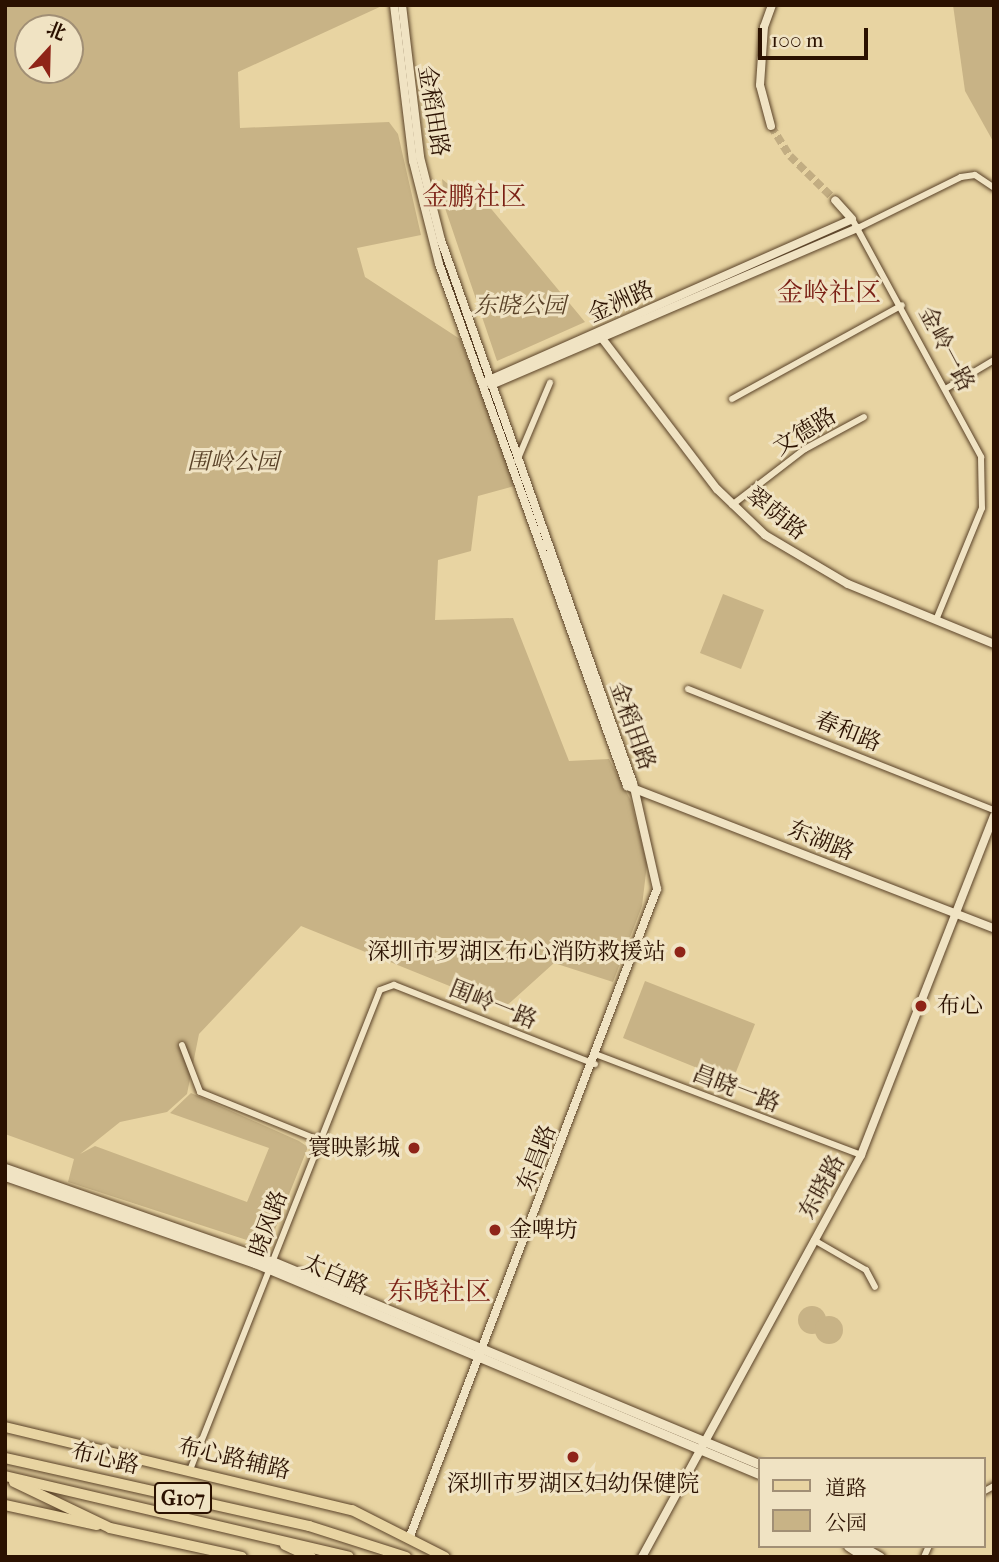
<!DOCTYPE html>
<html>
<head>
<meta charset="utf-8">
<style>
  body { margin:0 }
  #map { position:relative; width:999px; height:1562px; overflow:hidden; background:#e8d4a2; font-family:"IM FELL French Canon","Noto Serif SC",serif }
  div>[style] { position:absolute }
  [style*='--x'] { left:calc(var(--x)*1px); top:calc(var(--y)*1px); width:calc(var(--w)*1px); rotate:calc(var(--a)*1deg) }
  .green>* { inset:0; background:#c8b386 }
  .round { border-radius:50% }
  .tertiary-tunnel>* { height:8px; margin-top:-4px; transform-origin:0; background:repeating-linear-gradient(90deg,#c2ad82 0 8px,transparent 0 12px) }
  .roads { filter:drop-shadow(0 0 2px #5a4228) drop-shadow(0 0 2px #5a4228) }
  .minor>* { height:6px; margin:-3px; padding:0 3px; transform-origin:3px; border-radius:3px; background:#f0e3c3 }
  .tertiary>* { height:8px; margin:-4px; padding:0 4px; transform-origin:4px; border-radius:4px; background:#f0e3c3 }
  .secondary>* { height:9px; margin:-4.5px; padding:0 4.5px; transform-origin:4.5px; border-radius:4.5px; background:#f0e3c3 }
  .primary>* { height:10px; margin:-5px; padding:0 5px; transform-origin:5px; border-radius:5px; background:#e8d4a2 }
  .trunk>* { height:10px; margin:-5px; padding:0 5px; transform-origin:5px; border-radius:5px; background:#e8d4a2 }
  .dots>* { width:19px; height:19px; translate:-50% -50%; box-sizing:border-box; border:4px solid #f0e3c3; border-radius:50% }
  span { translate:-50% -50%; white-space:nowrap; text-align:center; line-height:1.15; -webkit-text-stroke:6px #f0e3c3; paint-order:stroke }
  .shield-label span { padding:2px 5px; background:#f0e3c3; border:2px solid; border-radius:5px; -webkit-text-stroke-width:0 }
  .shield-label { font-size:21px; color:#2b1100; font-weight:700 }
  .street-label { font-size:23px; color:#2b1100 }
  .park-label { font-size:23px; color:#5a4228; font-style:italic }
  .poi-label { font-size:23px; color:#2b1100 }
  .right { translate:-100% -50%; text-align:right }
  .left { translate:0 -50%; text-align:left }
  .quarter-label { font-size:26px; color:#7a1f14 }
  .frame { position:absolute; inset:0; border:7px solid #2b1100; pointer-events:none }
  .legend { position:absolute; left:758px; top:1457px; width:228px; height:91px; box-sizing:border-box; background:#f0e3c3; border:2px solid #a18f75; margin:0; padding:9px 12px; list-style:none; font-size:21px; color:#2b1100 }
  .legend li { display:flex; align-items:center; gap:14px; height:35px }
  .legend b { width:35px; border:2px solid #a18f75 }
  .north { position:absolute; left:14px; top:14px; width:70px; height:70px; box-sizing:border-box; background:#f0e3c3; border:2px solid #a18f75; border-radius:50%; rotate:22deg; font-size:19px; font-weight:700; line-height:28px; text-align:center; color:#2b1100 }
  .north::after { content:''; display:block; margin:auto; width:24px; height:32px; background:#8f2418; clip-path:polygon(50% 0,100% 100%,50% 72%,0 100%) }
  .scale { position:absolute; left:758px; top:28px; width:110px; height:32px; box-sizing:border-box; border:4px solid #2b1100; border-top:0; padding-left:9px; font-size:21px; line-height:24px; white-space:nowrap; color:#2b1100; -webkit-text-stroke:5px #f0e3c3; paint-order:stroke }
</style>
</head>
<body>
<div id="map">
  <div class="green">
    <div style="clip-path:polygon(evenodd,5px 5px,384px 5px,238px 72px,240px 128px,389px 122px,398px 134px,421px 235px,357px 248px,365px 277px,460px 339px,518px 485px,478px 496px,471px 551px,438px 560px,435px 620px,513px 618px,569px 761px,609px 759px,631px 801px,647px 864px,642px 906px,613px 982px,554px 963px,504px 1008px,301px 926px,199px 1034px,187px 1094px,167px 1112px,120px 1122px,80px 1154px,95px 1146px,247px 1202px,269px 1148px,170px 1113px,191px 1093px,299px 1141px,308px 1147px,268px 1247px,68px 1182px,74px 1159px,5px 1134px,5px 5px,28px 28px,70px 28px,70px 70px,28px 70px,28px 28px)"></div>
    <div style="clip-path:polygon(953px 5px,994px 5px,994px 143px,965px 91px)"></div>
    <div style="clip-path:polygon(442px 179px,471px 203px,483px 199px,585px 322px,497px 361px,445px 208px)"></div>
    <div style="clip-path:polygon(723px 594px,764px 610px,741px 669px,700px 653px)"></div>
    <div style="clip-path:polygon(645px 981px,755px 1024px,732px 1082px,623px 1038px)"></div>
    <div class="round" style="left:798px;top:1306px;width:28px;height:28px"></div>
    <div class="round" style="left:815px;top:1316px;width:28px;height:28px"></div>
  </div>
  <div class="tertiary-tunnel">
    <div style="--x:771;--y:126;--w:36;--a:58"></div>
    <div style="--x:790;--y:156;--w:63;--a:44.4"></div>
  </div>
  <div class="roads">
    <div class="minor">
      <div style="--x:852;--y:219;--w:271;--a:61.5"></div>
      <div style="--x:981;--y:457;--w:51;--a:88.9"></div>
      <div style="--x:982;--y:508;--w:121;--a:112.3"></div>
      <div style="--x:858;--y:228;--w:115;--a:-26.3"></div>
      <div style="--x:961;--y:177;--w:14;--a:-8"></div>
      <div style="--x:975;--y:175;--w:23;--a:34"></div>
      <div style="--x:947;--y:388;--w:55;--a:-30.8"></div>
      <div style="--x:732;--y:399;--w:194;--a:-28.9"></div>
      <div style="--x:517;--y:461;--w:85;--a:-67.1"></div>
      <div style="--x:732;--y:505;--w:92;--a:-37.5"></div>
      <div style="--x:805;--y:449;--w:67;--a:-28.5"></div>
      <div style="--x:688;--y:689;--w:329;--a:21.6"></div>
      <div style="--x:182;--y:1045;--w:50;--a:69"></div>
      <div style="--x:200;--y:1092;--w:128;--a:22"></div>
      <div style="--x:598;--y:1055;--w:281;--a:20.8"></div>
      <div style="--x:814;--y:1240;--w:60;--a:30"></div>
      <div style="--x:866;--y:1270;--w:19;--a:62"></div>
      <div style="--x:190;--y:1470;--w:516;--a:-68.4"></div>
      <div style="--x:380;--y:990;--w:15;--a:-20"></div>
      <div style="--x:394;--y:985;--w:216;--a:21.5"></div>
      <div style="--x:983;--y:1492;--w:13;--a:-29"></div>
      <div style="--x:924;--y:1557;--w:12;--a:-66"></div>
    </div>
    <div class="tertiary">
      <div style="--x:394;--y:5;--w:157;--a:83.1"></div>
      <div style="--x:413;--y:161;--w:106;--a:75.8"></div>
      <div style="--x:439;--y:264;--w:555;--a:70.19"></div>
      <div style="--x:627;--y:786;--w:394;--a:21.2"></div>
      <div style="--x:402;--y:5;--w:153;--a:83.2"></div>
      <div style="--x:420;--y:157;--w:86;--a:75.8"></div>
      <div style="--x:441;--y:240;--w:576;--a:70.53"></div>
      <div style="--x:633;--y:783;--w:109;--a:77.2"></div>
      <div style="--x:657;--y:889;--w:693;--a:110.89"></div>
      <div style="--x:771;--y:126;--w:42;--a:-105"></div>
      <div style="--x:760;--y:85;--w:58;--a:-86.1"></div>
      <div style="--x:764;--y:27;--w:23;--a:-70"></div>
      <div style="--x:598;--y:333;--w:196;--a:52.7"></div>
      <div style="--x:717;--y:489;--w:66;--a:43.8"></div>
      <div style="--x:765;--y:535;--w:96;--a:30.6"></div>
      <div style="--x:848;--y:584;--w:158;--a:22.3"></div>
      <div style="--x:487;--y:381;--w:399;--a:-23.9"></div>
      <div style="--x:852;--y:219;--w:25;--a:-132"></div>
      <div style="--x:491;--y:385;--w:399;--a:-23.2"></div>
      <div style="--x:642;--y:1557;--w:458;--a:-61.4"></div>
      <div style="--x:861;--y:1155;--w:364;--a:-68.6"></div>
    </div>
    <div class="secondary">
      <div style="--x:5;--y:1168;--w:285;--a:19.3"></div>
      <div style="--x:274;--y:1262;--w:525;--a:22.61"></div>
      <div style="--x:5;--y:1176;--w:265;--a:19.2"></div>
      <div style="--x:255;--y:1263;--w:546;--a:22.72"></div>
      <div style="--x:848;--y:1546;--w:20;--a:33"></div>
      <div style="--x:861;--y:1546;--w:22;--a:30"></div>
    </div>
    <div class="primary">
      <div style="--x:5;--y:1427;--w:357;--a:13.5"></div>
      <div style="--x:352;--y:1510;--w:104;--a:26.8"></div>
      <div style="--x:5;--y:1505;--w:94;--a:12.3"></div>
    </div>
    <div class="trunk">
      <div style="--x:5;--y:1458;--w:312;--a:12.6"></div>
      <div style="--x:309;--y:1526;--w:102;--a:17.7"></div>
      <div style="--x:5;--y:1476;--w:353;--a:13.2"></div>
      <div style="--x:14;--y:1482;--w:106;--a:25.6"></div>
      <div style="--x:110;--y:1528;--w:135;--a:12.4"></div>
      <div style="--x:285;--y:1545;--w:29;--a:25"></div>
    </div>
  </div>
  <div class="dots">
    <div style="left:680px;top:952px;background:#8f2418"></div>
    <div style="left:921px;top:1006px;background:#8f2418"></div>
    <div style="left:414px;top:1148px;background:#8f2418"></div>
    <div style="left:495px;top:1230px;background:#8f2418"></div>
    <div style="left:573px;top:1457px;background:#8f2418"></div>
  </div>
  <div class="shield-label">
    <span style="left:183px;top:1498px">G107</span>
  </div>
  <div class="street-label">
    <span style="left:433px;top:111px;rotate:81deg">金稻田路</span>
    <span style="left:621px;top:302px;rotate:-24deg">金洲路</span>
    <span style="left:946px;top:349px;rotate:62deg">金岭一路</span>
    <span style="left:805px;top:432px;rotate:-32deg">文德路</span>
    <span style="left:776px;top:514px;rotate:38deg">翠荫路</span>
    <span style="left:632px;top:726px;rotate:70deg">金稻田路</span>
    <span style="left:848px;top:732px;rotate:22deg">春和路</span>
    <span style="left:821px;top:841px;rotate:22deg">东湖路</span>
    <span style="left:493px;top:1005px;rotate:22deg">围岭一路</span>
    <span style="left:736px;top:1089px;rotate:21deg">昌晓一路</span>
    <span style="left:537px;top:1158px;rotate:-69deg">东昌路</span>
    <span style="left:822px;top:1187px;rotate:-61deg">东晓路</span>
    <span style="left:269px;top:1224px;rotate:-70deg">晓风路</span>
    <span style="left:335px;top:1275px;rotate:23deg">太白路</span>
    <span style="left:105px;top:1459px;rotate:13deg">布心路</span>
    <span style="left:234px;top:1459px;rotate:13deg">布心路辅路</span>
  </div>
  <div class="park-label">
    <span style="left:520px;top:306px">东晓公园</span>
    <span style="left:233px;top:462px">围岭公园</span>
  </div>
  <div class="poi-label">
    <span class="right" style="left:666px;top:952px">深圳市罗湖区布心消防救援站</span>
    <span class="left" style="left:937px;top:1006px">布心</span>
    <span class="right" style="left:400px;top:1148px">寰映影城</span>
    <span class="left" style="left:509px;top:1230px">金啤坊</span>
    <span style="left:573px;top:1484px">深圳市罗湖区妇幼保健院</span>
  </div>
  <div class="quarter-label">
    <span style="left:474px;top:197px">金鹏社区</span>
    <span style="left:829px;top:293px">金岭社区</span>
    <span style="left:439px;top:1292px">东晓社区</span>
  </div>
  <div class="frame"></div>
  <ul class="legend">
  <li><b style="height:9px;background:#e8d4a2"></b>道路</li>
  <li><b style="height:19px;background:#c8b386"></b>公园</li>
  </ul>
  <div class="north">北</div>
  <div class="scale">100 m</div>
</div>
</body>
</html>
